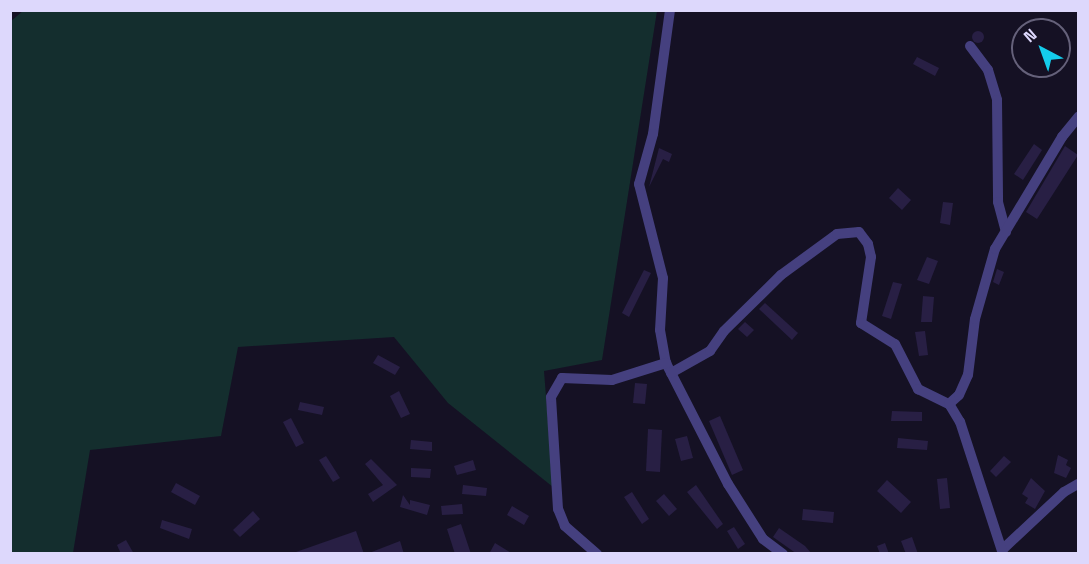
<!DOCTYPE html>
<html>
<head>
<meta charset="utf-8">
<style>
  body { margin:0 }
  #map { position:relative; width:1089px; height:564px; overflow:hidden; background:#151124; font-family:"Space Grotesk",sans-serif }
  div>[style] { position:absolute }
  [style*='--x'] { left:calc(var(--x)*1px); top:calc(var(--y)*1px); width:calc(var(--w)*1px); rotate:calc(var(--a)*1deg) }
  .green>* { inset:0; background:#142e2e }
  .building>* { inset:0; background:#281f44 }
  .round { border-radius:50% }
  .street>* { height:10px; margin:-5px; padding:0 5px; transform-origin:5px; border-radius:5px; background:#45407f }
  span { translate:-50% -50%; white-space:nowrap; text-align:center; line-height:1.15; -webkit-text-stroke:6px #151124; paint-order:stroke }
  .frame { position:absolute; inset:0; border:12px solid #ddd8fc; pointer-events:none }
  .north { position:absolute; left:1011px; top:18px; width:60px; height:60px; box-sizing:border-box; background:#151124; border:2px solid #65617a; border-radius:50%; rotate:319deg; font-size:16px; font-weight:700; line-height:24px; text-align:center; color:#ddd8fc }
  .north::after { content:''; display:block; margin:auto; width:21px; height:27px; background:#14cdeb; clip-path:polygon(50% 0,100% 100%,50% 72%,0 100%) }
</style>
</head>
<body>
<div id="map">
  <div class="green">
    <div style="clip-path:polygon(24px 10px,657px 11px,602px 360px,544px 371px,553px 487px,448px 403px,394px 337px,238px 347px,221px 436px,90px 450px,73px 553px,11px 553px,10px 22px)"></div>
  </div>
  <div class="building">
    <div class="round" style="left:972px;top:31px;width:12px;height:12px"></div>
    <div style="clip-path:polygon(917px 57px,939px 68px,935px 76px,913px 64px)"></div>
    <div style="clip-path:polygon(1034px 144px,1042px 150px,1023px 180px,1014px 174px)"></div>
    <div style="clip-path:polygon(1065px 146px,1078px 155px,1037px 219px,1026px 212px)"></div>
    <div style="clip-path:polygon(659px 148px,672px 154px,669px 162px,663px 159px,649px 187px)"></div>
    <div style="clip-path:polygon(898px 188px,911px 200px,902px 210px,889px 198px)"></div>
    <div style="clip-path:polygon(943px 202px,953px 203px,950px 225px,940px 223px)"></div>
    <div style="clip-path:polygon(927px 257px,938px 261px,929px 284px,917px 280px)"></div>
    <div style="clip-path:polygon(997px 269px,1004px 272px,999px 285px,993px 282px)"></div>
    <div style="clip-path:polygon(644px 270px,651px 273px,629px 317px,622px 313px)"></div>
    <div style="clip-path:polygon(893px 282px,902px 284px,891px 319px,882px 316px)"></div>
    <div style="clip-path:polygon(923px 296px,934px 297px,932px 322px,921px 322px)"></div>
    <div style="clip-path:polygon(765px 303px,798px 333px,792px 340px,759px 309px)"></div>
    <div style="clip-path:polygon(745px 322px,754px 330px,747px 337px,738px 329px)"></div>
    <div style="clip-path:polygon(925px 331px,928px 355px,919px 356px,915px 332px)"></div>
    <div style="clip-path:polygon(378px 355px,400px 367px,395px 375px,373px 363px)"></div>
    <div style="clip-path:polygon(635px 383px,647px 384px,645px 404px,633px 403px)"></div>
    <div style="clip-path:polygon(399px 391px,410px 414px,401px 418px,390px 396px)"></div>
    <div style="clip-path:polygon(300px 402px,324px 407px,322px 415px,298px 410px)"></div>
    <div style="clip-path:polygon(892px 411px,922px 412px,922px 421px,891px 421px)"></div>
    <div style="clip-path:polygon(720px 416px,743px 470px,732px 475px,709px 421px)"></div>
    <div style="clip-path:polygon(291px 418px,304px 443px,296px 447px,283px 422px)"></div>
    <div style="clip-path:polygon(648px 429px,662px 430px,660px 472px,646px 471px)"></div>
    <div style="clip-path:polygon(687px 436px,693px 458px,681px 461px,675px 439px)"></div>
    <div style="clip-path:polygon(898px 438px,928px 441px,927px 450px,897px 448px)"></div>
    <div style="clip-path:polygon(411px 440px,432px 442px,432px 451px,410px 449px)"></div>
    <div style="clip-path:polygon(1058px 455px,1068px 460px,1066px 465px,1071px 468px,1066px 478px,1054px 473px)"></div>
    <div style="clip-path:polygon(326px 456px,340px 478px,333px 482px,319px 460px)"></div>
    <div style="clip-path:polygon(1004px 456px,1011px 462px,996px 477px,990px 471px)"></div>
    <div style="clip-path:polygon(371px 459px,397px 485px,373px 502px,368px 494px,383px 485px,365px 464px)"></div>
    <div style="clip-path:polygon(473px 460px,476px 470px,457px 475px,454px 466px)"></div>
    <div style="clip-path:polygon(411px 468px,431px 469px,430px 478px,411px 477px)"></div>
    <div style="clip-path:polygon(947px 478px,950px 508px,940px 509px,937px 479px)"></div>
    <div style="clip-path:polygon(1031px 478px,1045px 491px,1035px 509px,1025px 503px,1028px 498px,1022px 494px)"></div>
    <div style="clip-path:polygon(887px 480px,911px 502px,901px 513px,877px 491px)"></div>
    <div style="clip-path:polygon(176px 483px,200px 496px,195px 505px,171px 492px)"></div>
    <div style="clip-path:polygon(463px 485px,487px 488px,486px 496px,462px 494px)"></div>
    <div style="clip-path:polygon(696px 485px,723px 524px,717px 529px,687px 492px)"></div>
    <div style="clip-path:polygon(632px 492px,649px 519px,642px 524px,624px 497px)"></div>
    <div style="clip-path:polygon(664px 494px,677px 509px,669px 516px,656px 501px)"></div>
    <div style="clip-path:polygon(403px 495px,410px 505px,410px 500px,430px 505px,427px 515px,400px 507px)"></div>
    <div style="clip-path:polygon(462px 504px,463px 514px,442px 515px,441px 506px)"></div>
    <div style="clip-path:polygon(512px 506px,529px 516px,524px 525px,507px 515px)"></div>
    <div style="clip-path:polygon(803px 509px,834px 512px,833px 523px,802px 520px)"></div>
    <div style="clip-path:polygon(253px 511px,260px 519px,240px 537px,233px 530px)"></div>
    <div style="clip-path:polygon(162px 520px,192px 529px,189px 539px,160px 528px)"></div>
    <div style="clip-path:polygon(461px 524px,471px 554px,455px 554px,447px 529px)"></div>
    <div style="clip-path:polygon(734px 527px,745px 544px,738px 549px,727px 531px)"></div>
    <div style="clip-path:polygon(779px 528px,805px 546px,812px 554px,797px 554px,773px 537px)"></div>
    <div style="clip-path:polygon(356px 531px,364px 554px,297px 554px,296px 552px)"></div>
    <div style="clip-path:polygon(912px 537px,918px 554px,906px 554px,901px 541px)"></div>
    <div style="clip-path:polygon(126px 540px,134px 554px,121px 554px,117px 545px)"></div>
    <div style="clip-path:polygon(400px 541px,404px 554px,369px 554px,369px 553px)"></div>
    <div style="clip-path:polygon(495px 543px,513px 554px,489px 554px)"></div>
    <div style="clip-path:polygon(885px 543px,889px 554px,880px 554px,877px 546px)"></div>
  </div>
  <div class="street">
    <div style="--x:670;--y:10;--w:125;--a:97.8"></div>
    <div style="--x:653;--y:134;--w:52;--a:105.6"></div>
    <div style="--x:639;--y:184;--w:97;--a:75.7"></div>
    <div style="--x:663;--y:278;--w:52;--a:93.3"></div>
    <div style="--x:660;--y:330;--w:34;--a:80"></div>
    <div style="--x:666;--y:363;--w:136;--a:62.9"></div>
    <div style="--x:728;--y:484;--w:65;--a:57.5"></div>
    <div style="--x:763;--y:539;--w:25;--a:37"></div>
    <div style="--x:970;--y:46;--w:30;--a:53"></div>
    <div style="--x:988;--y:70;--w:31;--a:73"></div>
    <div style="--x:997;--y:100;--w:102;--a:89.4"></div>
    <div style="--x:998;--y:202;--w:31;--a:75"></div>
    <div style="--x:671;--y:373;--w:45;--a:-29.4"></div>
    <div style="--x:710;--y:351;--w:24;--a:-55"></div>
    <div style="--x:724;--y:331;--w:80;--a:-44.5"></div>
    <div style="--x:781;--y:275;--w:69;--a:-36.2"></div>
    <div style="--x:837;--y:234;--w:22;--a:-5"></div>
    <div style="--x:859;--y:232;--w:15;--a:53"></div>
    <div style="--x:868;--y:244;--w:13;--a:77"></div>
    <div style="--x:871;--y:257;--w:67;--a:98.6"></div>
    <div style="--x:861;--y:323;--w:40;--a:32"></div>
    <div style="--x:895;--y:344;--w:51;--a:62.9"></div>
    <div style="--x:918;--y:389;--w:34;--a:26"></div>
    <div style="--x:1003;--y:549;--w:83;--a:-43.1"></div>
    <div style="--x:1064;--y:492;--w:16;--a:-30"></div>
    <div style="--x:597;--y:554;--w:43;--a:-138.8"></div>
    <div style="--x:565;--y:526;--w:18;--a:-112"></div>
    <div style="--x:558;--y:509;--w:112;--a:-93.6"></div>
    <div style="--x:551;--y:397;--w:22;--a:-60"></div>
    <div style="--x:562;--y:378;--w:50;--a:2.3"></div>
    <div style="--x:612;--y:380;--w:57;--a:-17.5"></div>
    <div style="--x:1003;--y:554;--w:139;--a:-108"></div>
    <div style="--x:960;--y:422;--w:21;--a:-121"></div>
    <div style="--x:949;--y:404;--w:13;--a:-42"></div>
    <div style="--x:959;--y:395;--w:22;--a:-66"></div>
    <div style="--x:968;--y:375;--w:56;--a:-82.9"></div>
    <div style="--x:975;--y:319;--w:73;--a:-74.1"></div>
    <div style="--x:995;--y:249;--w:131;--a:-59.1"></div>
    <div style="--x:1062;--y:137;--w:26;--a:-51"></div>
  </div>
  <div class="frame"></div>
  <div class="north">N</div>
</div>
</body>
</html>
